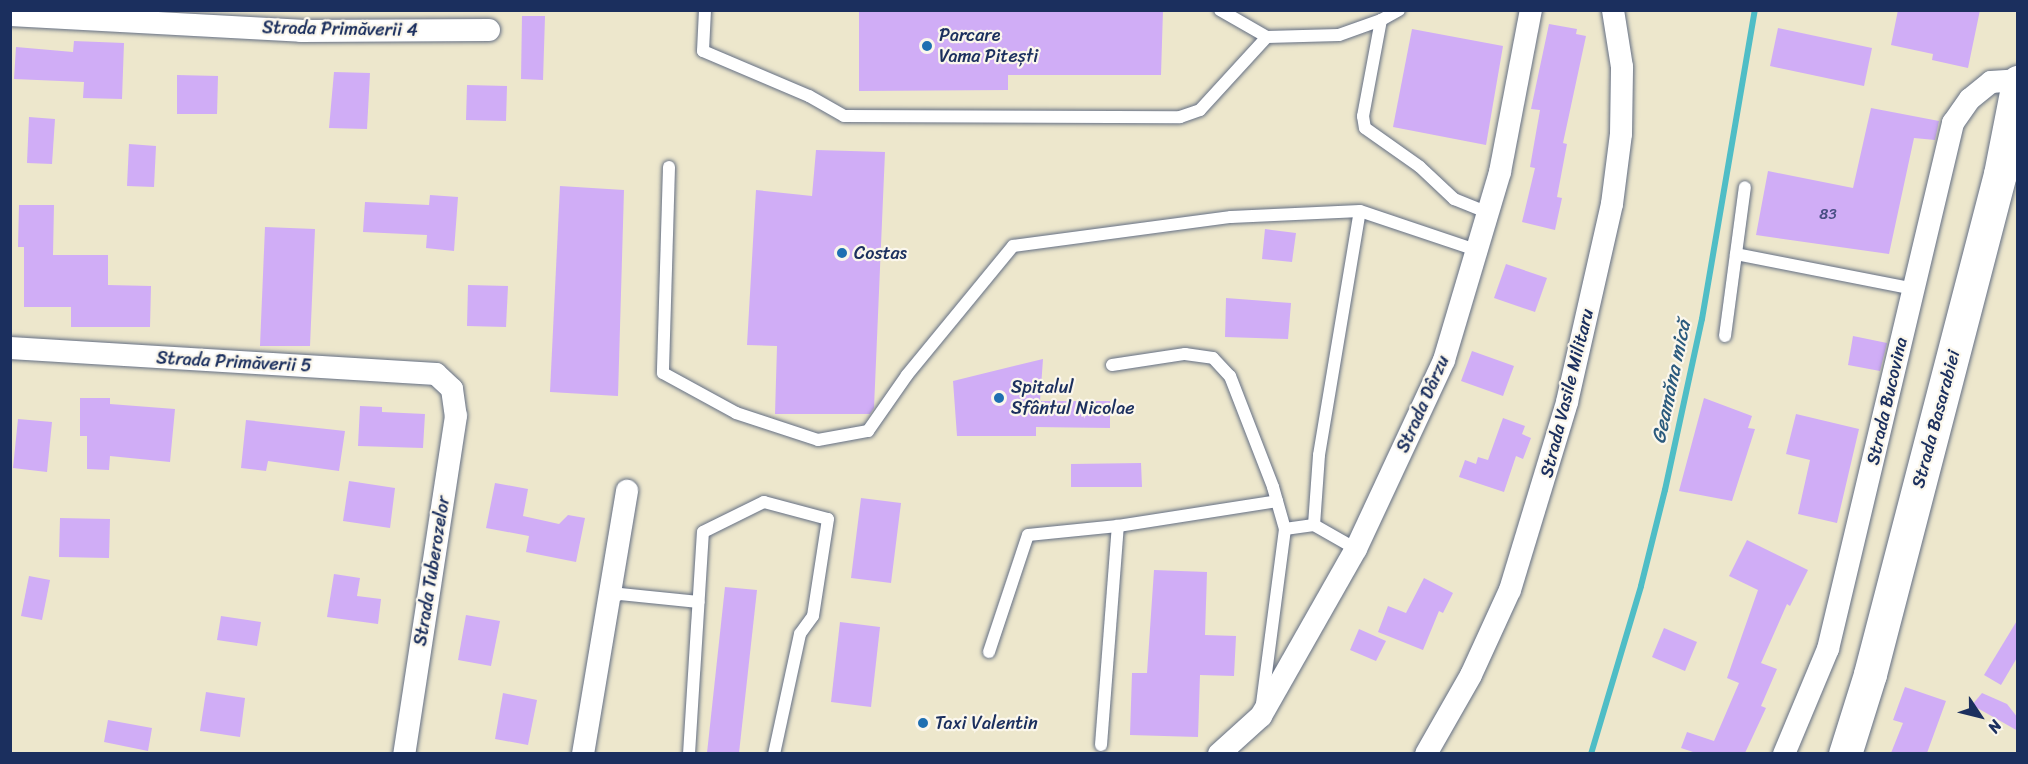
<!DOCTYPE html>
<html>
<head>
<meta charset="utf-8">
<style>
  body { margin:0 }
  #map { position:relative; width:2028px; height:764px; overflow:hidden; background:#ede7cc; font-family:Sriracha,sans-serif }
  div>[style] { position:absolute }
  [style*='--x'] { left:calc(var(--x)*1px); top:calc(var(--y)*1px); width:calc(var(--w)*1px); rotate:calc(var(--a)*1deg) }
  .stream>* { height:6px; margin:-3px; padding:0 3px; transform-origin:3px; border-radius:3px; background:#4fbdc6 }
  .building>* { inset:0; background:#d0adf6 }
  .roads { filter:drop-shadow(0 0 2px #646f84) drop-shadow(0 0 2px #646f84) }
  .lane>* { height:12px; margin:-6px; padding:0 6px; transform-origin:6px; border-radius:6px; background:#fff }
  .street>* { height:22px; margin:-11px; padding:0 11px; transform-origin:11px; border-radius:11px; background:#fff }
  .primary>* { height:33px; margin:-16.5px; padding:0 16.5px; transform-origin:16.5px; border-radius:16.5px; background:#fff }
  .dots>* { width:16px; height:16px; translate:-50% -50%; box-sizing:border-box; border:3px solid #fbf7ec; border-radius:50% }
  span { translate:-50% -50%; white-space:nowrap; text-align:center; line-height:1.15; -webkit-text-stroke:4.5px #fbf7ec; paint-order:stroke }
  .number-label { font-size:15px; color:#484e84 }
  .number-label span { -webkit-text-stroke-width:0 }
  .street-label { font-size:18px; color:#1b2f5e }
  .poi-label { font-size:18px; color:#1b2f5e }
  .left { translate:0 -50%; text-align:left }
  .water-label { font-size:20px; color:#2b5a7d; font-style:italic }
  .frame { position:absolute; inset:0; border:12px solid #1b2f5e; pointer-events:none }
  .north { position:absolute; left:1950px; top:686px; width:60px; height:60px; -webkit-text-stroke:4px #fbf7ec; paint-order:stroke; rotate:125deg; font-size:16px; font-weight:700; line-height:24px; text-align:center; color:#1b2f5e }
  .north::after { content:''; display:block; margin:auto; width:21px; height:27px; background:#1b2f5e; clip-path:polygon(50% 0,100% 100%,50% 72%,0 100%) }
</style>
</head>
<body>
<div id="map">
  <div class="stream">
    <div style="--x:1591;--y:754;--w:175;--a:-73.4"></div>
    <div style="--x:1641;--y:586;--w:99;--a:-76"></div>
    <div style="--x:1665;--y:490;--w:175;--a:-77.8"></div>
    <div style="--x:1702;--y:319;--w:314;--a:-80.3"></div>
  </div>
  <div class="building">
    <div style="clip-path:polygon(859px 10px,1163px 10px,1161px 75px,1008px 75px,1008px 90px,859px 91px)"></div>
    <div style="clip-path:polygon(1898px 10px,1980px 10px,1968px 68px,1932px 60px,1933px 54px,1891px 45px)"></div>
    <div style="clip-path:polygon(522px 16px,545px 16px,543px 80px,521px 79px)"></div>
    <div style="clip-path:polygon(1549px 24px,1577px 29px,1576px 34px,1586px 36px,1563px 143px,1567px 144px,1557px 197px,1562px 198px,1555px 230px,1522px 222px,1535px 168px,1530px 167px,1540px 110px,1531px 109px)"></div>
    <div style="clip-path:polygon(1778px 28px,1872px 48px,1864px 86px,1770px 66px)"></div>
    <div style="clip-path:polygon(1412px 29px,1503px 46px,1486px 145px,1393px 127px)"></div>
    <div style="clip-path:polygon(74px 41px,124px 43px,122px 99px,83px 98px,84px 82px,14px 79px,16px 47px,73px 52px)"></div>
    <div style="clip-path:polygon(334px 72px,370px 73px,367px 129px,329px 128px)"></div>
    <div style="clip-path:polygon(177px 75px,218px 76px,217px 114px,177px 114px)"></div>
    <div style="clip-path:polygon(467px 85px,507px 86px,506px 121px,466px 120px)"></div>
    <div style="clip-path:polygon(1871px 108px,1939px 121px,1935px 140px,1914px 138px,1889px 254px,1756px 235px,1768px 171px,1853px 188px)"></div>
    <div style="clip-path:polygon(29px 117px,55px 119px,52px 164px,27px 163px)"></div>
    <div style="clip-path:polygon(129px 144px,156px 146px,154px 187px,127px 186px)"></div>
    <div style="clip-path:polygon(816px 150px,885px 152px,874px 408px,870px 414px,775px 414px,777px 346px,747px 345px,756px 190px,812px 196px)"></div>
    <div style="clip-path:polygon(560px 186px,624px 190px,618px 396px,550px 392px)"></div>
    <div style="clip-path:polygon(430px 195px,458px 197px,454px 251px,426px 248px,427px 235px,363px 232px,365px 202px,429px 205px)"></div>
    <div style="clip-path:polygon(19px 205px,54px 205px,53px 255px,108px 255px,108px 285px,151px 286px,150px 327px,71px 327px,71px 307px,24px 307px,24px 247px,18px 247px)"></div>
    <div style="clip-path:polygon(265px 227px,315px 229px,310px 346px,260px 346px)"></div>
    <div style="clip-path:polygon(1265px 229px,1296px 233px,1292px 262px,1262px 259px)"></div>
    <div style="clip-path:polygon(1506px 264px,1547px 278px,1535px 312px,1494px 298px)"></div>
    <div style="clip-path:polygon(468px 285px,508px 286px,506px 327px,467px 326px)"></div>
    <div style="clip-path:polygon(1226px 298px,1291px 303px,1288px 339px,1225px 337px)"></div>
    <div style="clip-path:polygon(1853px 336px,1887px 343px,1880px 371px,1848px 365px)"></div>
    <div style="clip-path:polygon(1472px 351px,1514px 366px,1503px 396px,1461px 381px)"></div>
    <div style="clip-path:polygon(1043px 359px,1040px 401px,1110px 401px,1110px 428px,1036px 427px,1036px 436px,957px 436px,953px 381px)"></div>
    <div style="clip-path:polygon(80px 398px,110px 398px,110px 404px,175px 409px,170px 462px,110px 456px,109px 470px,87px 469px,87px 436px,80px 436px)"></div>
    <div style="clip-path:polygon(1704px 398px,1752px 416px,1748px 428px,1755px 429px,1732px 501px,1679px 491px)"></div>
    <div style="clip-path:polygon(360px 406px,382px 407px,382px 412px,425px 414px,423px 448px,358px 446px)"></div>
    <div style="clip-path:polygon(1796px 414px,1859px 429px,1837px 523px,1798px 514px,1810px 460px,1786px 454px)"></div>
    <div style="clip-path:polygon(1503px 418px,1525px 426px,1522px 434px,1531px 438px,1523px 459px,1516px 456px,1504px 492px,1459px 477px,1465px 460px,1476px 464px,1478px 457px,1488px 460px)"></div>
    <div style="clip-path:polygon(18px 419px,52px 422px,47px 472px,13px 468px)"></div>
    <div style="clip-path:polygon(246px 420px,345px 431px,339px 471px,268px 461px,266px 471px,241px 468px)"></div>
    <div style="clip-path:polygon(1141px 463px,1142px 487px,1071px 487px,1071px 464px)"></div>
    <div style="clip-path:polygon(349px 481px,395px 488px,390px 528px,343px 521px)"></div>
    <div style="clip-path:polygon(495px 483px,528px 489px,523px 516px,559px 524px,568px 515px,585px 518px,576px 562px,526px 552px,529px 536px,486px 528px)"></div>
    <div style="clip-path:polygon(861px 498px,901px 503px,891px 583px,851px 578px)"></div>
    <div style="clip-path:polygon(60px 518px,110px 519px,109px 558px,59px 557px)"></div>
    <div style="clip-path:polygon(1747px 540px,1808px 570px,1790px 606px,1787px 604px,1761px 663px,1777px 669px,1761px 706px,1766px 708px,1745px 753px,1696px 753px,1681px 748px,1687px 732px,1714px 741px,1739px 683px,1727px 678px,1758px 590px,1729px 576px)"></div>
    <div style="clip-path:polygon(1154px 570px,1207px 572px,1205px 635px,1236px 636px,1234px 676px,1200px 675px,1198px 737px,1130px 735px,1132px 673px,1147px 673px)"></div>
    <div style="clip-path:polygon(334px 574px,360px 578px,357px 596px,381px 599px,378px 624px,327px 617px)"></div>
    <div style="clip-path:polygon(29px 576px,50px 580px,42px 620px,21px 616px)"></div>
    <div style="clip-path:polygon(1424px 578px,1453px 593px,1443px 613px,1439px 611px,1423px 650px,1378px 632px,1388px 606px,1406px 613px)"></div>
    <div style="clip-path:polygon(725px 587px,757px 590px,739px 753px,707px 753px)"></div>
    <div style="clip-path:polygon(466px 615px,500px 621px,491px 666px,458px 660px)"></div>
    <div style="clip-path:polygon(221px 616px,261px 622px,257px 646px,217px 640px)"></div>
    <div style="clip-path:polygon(2018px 619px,2018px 656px,2001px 685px,1984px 675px)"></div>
    <div style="clip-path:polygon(840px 622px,880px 627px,871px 707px,831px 702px)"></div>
    <div style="clip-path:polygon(1664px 628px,1697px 642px,1685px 671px,1652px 657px)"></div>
    <div style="clip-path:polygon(1359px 629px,1386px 641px,1376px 661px,1350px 650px)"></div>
    <div style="clip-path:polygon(1905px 687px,1946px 701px,1927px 753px,1891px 753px,1903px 723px,1893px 720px)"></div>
    <div style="clip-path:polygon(206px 692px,245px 698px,240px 737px,200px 731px)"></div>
    <div style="clip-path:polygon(503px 693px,537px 700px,528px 745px,495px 739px)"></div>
    <div style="clip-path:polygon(1982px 693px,2007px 704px,2018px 718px,2018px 731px,1972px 705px)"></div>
    <div style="clip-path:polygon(108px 720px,152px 728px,148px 751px,104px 742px)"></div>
  </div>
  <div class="roads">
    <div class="lane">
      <div style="--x:705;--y:10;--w:41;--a:92.8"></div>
      <div style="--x:703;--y:51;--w:115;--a:23"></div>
      <div style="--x:809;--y:96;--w:40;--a:29.7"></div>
      <div style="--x:844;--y:116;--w:336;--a:0.2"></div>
      <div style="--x:1180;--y:117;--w:21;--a:-19"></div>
      <div style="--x:1200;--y:110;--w:99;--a:-47.5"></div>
      <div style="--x:1220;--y:10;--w:54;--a:29.9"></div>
      <div style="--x:1267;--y:37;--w:72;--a:-1.6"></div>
      <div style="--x:1339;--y:35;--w:45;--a:-19.7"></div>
      <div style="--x:1399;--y:10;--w:21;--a:151"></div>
      <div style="--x:1381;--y:20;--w:98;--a:100.6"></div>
      <div style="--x:1363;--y:116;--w:12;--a:81"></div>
      <div style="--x:1365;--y:128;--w:67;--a:35.3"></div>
      <div style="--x:1420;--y:167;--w:47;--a:43.3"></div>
      <div style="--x:1454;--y:199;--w:38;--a:22"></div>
      <div style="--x:669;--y:167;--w:206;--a:91.7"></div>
      <div style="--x:663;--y:373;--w:83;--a:28.7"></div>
      <div style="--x:736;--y:413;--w:86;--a:18.2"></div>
      <div style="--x:818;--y:440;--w:51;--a:-10.2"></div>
      <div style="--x:868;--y:431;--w:68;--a:-55.1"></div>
      <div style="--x:907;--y:375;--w:167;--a:-50.6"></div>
      <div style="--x:1013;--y:246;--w:220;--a:-7.6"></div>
      <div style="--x:1231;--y:217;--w:129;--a:-2.7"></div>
      <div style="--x:1360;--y:211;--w:122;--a:18.6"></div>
      <div style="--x:1736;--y:254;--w:181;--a:11.1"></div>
      <div style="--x:1725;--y:336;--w:150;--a:-82.4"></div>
      <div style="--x:1112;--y:365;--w:74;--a:-8.6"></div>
      <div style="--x:1185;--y:354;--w:28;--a:8"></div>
      <div style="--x:1213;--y:358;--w:25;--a:47"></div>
      <div style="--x:1230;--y:376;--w:119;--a:68.8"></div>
      <div style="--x:1273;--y:487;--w:44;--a:74.1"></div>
      <div style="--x:1285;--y:529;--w:176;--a:97.5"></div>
      <div style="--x:1314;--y:525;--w:70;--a:-85.9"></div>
      <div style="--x:1319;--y:455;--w:247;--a:-80.5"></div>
      <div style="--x:1285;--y:529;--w:29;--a:-8"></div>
      <div style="--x:1314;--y:525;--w:48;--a:29.7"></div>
      <div style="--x:609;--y:599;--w:12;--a:-24"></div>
      <div style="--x:620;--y:594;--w:79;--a:5.8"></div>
      <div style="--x:989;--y:652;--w:123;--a:-71.6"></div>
      <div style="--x:1028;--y:535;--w:90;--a:-5.7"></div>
      <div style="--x:1118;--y:526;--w:161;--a:-8.9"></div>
      <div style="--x:1101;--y:745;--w:220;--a:-85.6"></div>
      <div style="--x:689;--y:754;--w:222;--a:-86.4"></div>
      <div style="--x:703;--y:532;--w:68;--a:-26.2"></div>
      <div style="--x:764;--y:502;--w:66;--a:14.9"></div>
      <div style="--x:828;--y:519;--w:98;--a:98.8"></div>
      <div style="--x:813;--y:616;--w:22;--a:126"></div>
      <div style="--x:800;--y:634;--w:123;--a:102.2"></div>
    </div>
    <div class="street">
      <div style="--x:10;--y:15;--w:291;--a:3.1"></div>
      <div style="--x:301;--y:31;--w:188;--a:-0.3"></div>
      <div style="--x:10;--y:348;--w:427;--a:3.5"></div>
      <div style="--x:436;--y:374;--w:22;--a:43"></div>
      <div style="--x:452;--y:389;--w:27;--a:82"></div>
      <div style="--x:456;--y:416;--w:342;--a:98.7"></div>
      <div style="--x:583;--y:754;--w:267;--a:-80.5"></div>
      <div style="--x:1219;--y:754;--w:57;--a:-42.1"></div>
      <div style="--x:1261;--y:716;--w:192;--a:-60.4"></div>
      <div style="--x:1356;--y:549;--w:208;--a:-65"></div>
      <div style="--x:1444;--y:360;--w:196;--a:-73.4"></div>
      <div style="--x:1500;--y:172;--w:165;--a:-79.2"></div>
      <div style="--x:1426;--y:754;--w:91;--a:-60.3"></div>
      <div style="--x:1471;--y:675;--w:94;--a:-65.4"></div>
      <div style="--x:1510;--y:590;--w:196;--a:-73.1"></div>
      <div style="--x:1567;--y:402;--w:203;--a:-77.2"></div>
      <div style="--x:1612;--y:204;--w:71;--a:-82.7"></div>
      <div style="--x:1621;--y:134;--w:67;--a:-89.1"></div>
      <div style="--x:1622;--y:67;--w:58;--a:-99"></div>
      <div style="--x:1784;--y:754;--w:114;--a:-67.3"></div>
      <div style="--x:1828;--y:649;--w:541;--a:-76.63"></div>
      <div style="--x:1953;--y:123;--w:29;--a:-55"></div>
      <div style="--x:1970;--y:99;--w:27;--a:-39"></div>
      <div style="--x:1991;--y:82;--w:27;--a:-4"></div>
    </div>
    <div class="primary">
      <div style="--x:1845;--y:754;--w:84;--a:-72.6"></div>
      <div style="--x:1870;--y:674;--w:517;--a:-75.43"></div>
      <div style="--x:2000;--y:174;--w:94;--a:-78.9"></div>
    </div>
  </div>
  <div class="dots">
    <div style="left:927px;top:46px;background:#1f6fb2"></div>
    <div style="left:842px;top:253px;background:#1f6fb2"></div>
    <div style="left:999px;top:398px;background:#1f6fb2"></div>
    <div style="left:923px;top:723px;background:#1f6fb2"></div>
  </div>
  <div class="number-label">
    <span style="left:1828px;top:215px">83</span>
  </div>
  <div class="street-label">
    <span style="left:340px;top:29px;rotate:1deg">Strada Primăverii 4</span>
    <span style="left:234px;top:362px;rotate:3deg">Strada Primăverii 5</span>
    <span style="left:1567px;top:393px;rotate:-76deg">Strada Vasile Militaru</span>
    <span style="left:1887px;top:401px;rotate:-77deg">Strada Bucovina</span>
    <span style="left:1423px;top:404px;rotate:-66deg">Strada Dârzu</span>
    <span style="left:1936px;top:419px;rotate:-75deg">Strada Basarabiei</span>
    <span style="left:432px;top:571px;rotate:-81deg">Strada Tuberozelor</span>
  </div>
  <div class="poi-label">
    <span class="left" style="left:939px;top:46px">Parcare<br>Vama Pitești</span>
    <span class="left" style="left:854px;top:253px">Costas</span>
    <span class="left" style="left:1011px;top:398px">Spitalul<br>Sfântul Nicolae</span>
    <span class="left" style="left:935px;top:723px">Taxi Valentin</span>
  </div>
  <div class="water-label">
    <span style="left:1671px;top:382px;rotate:-78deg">Geamăna mică</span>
  </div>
  <div class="frame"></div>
  <div class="north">N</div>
</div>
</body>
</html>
